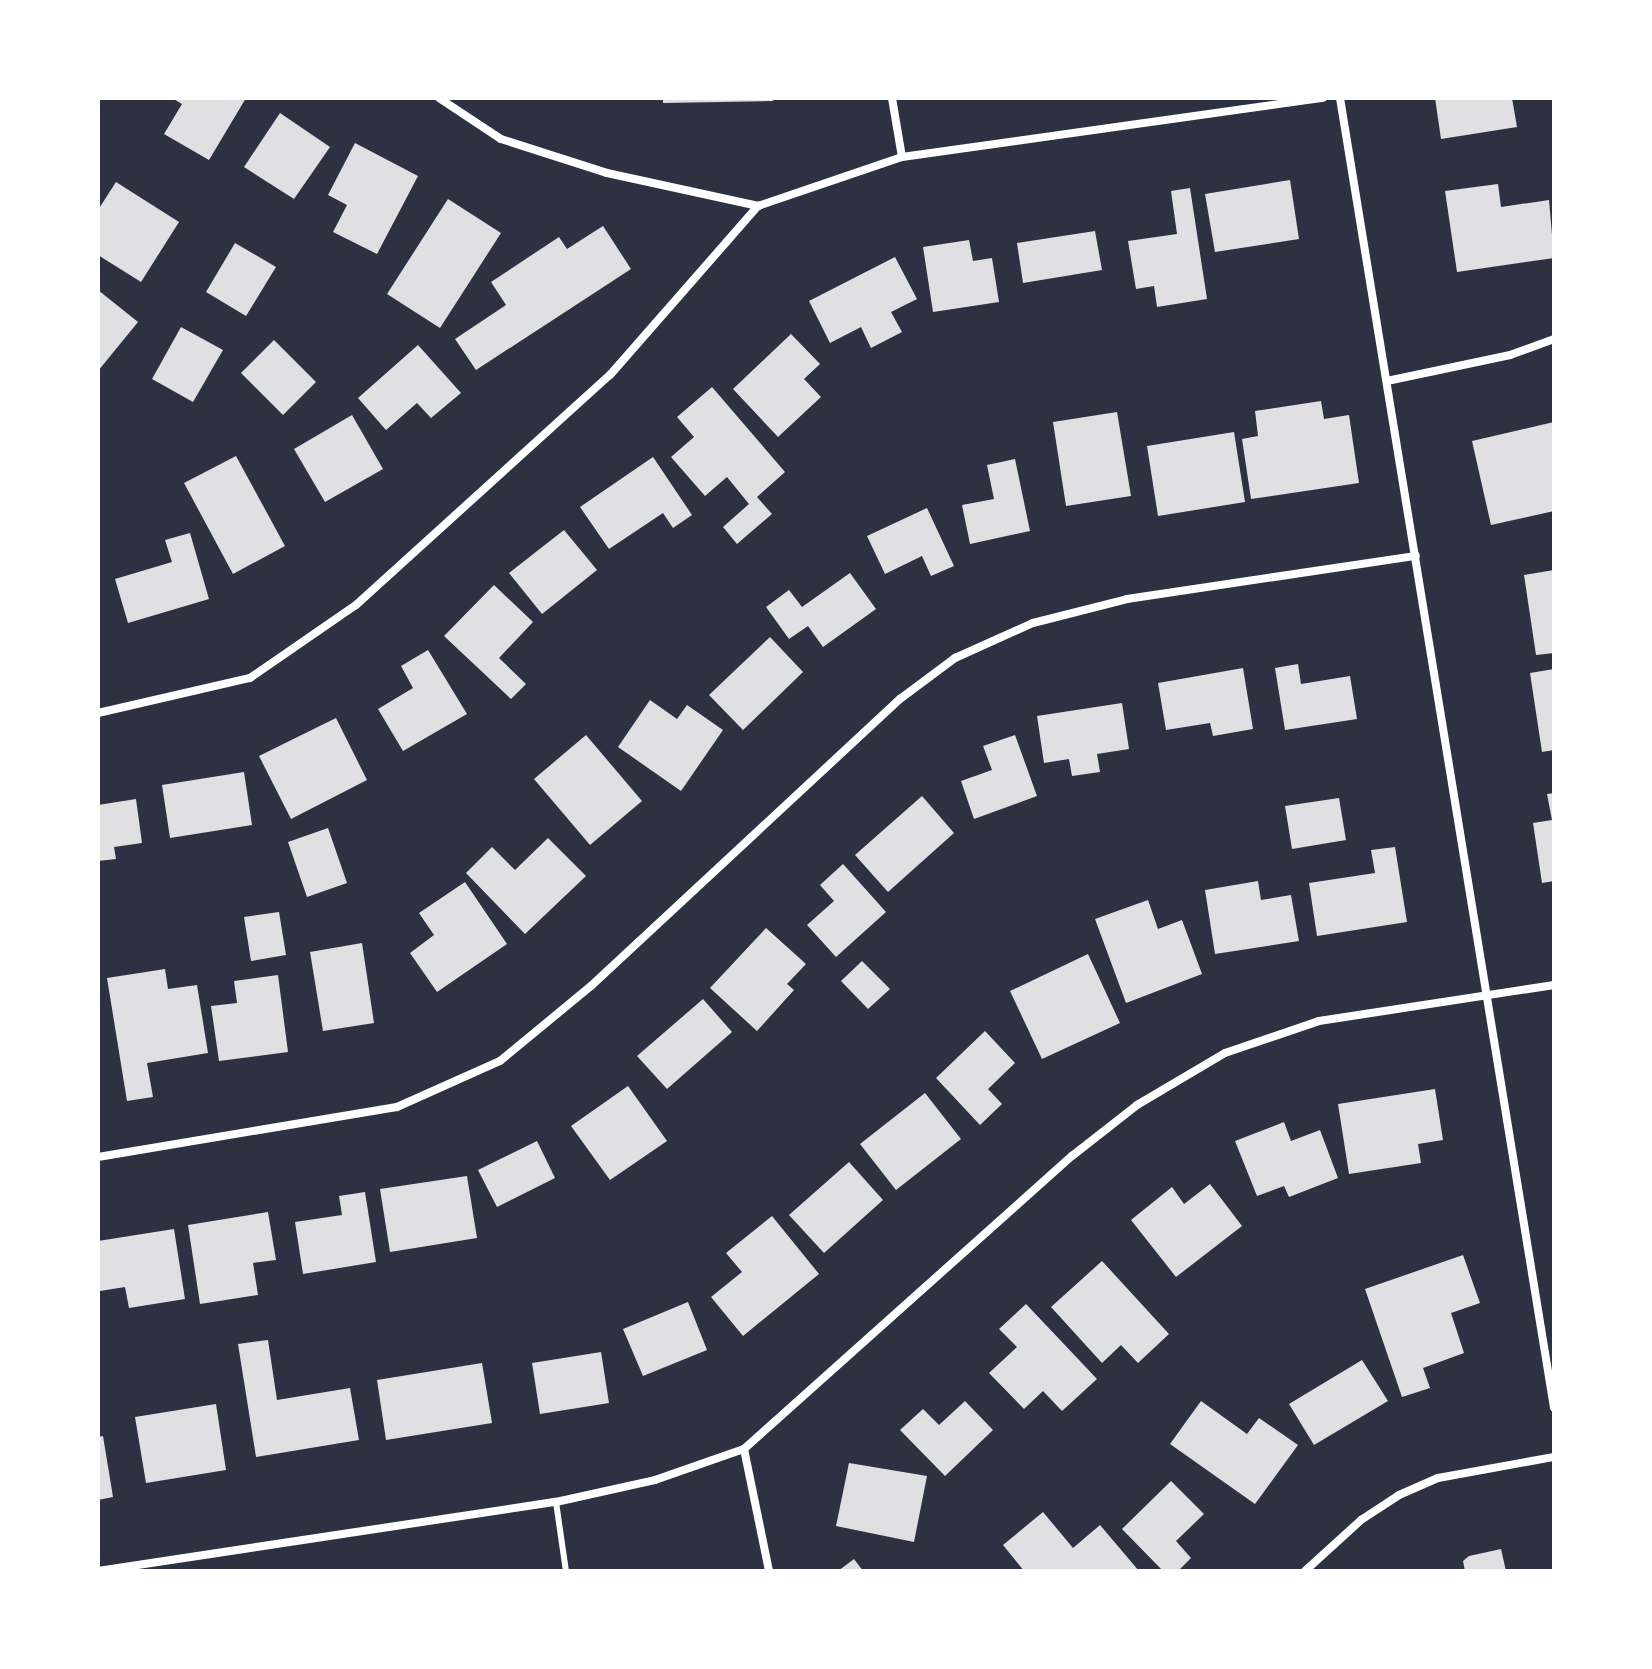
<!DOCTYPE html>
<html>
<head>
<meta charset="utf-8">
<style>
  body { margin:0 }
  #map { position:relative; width:1652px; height:1669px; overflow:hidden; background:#2d3142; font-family:"Work Sans",sans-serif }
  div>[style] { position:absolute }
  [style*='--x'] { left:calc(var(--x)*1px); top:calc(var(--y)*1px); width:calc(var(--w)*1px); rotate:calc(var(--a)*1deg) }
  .building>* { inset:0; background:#e0e0e3 }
  .service>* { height:6px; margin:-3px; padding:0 3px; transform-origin:3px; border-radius:3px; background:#fff }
  .minor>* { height:8px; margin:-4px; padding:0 4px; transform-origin:4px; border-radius:4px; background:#fff }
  span { translate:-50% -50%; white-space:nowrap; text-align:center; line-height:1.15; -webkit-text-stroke:7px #fff; paint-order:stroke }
  .frame { position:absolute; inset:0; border:100px solid #fff; pointer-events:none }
</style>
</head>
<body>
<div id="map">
  <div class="building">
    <div style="clip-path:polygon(172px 98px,246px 98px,209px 160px,164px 134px,182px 104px)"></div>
    <div style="clip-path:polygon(663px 98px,773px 98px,773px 101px,663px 103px)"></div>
    <div style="clip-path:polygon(1435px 98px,1512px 98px,1517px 127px,1441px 139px)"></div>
    <div style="clip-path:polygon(280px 113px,330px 147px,294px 199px,244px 167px)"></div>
    <div style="clip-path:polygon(355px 143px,418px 176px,377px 254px,333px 232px,347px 205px,328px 195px)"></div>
    <div style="clip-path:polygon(1290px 180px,1299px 239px,1215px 252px,1205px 194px)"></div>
    <div style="clip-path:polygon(116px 182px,179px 222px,141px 282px,98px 255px,98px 210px)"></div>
    <div style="clip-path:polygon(1498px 184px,1501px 207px,1549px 200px,1554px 258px,1457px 272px,1445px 191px)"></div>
    <div style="clip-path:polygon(1190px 188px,1207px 299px,1157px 307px,1154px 286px,1136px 289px,1128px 241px,1177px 234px,1171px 191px)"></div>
    <div style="clip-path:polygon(448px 199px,501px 233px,440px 328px,387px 294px)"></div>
    <div style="clip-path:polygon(603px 226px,631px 269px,476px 370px,455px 339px,506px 305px,491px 282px,559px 237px,567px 249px)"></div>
    <div style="clip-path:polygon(1095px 231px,1102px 270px,1023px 283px,1017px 243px)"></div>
    <div style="clip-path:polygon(969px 240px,973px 261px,992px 258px,999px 302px,933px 312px,923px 247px)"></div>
    <div style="clip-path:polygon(235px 243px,276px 267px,246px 316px,206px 292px)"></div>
    <div style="clip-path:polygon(895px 257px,917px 299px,891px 312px,902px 332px,871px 348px,861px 327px,830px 343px,809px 301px)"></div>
    <div style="clip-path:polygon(98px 290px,138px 322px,98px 371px)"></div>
    <div style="clip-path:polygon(181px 327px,223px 350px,193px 402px,152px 379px)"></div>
    <div style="clip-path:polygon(791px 334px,820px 364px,804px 379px,821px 397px,778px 437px,733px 389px)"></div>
    <div style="clip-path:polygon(274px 340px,316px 382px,283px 415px,241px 373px)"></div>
    <div style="clip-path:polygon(418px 345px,461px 393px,431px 418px,417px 403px,386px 430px,358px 398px)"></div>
    <div style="clip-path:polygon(712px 387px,785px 472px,757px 497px,772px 514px,737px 544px,723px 527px,749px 504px,727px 477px,705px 496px,671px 457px,694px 437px,677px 417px)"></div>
    <div style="clip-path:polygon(1321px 401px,1324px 419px,1349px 415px,1359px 483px,1251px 499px,1242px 439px,1258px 436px,1255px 411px)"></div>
    <div style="clip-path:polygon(1117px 412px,1131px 496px,1066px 506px,1053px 422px)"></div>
    <div style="clip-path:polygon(352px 415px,383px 469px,325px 502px,294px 449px)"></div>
    <div style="clip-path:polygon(1554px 422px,1554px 511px,1491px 525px,1472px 441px)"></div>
    <div style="clip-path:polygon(1234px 432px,1245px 502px,1158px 516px,1147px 446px)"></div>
    <div style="clip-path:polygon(236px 456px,285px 546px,233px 574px,184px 483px)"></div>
    <div style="clip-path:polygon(653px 457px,692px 515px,673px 528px,663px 513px,609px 549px,580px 507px)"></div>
    <div style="clip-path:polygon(1015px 459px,1030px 531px,970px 544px,962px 505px,994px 499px,987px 465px)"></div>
    <div style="clip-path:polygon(927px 508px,954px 566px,931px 576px,922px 556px,885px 574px,867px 536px)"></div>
    <div style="clip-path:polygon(564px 530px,597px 570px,542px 614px,509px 573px)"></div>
    <div style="clip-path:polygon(190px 533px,209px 599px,128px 623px,115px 579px,172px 562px,165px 540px)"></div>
    <div style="clip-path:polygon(1554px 570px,1554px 653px,1536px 655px,1524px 575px)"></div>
    <div style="clip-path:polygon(850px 573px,876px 609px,823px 647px,808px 626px,789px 639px,766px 607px,789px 590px,802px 607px)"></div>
    <div style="clip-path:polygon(494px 585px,533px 622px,499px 658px,526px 684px,511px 699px,444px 636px)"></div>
    <div style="clip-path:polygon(770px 637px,803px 672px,743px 730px,709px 695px)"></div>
    <div style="clip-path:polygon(428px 650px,467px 714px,403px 751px,378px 709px,413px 688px,401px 666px)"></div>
    <div style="clip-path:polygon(1298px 664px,1301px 684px,1350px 676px,1357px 719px,1285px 730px,1275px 668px)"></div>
    <div style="clip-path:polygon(1243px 668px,1253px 729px,1213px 736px,1210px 723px,1166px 730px,1158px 683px)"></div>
    <div style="clip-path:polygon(1554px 669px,1554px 750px,1542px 752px,1530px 673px)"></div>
    <div style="clip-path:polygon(650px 700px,677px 719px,687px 705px,723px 730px,681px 791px,618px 747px)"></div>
    <div style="clip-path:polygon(1122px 703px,1129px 749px,1097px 754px,1100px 772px,1072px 776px,1069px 759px,1044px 763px,1037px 716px)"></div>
    <div style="clip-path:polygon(336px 718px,367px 780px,291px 819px,259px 756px)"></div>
    <div style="clip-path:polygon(586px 735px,642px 801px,590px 845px,534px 779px)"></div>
    <div style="clip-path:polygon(1015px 735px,1037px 796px,974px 819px,961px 781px,992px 770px,983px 746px)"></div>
    <div style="clip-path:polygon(244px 772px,252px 825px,170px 838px,162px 785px)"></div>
    <div style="clip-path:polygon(1554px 793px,1554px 881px,1542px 883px,1533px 823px,1552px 820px,1547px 794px)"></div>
    <div style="clip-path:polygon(922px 796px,954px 833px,888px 892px,855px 855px)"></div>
    <div style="clip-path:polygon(1339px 798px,1346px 840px,1292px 849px,1285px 806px)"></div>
    <div style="clip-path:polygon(136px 799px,142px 843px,114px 847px,116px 859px,98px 861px,98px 805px)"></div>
    <div style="clip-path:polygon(328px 828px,347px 883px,307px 897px,288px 842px)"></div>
    <div style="clip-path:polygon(548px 838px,586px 876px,525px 934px,466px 873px,492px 847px,515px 870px)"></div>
    <div style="clip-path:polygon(1395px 847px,1407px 922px,1317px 936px,1309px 883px,1375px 873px,1371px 850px)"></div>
    <div style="clip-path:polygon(843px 864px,886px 912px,836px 957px,807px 925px,834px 901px,820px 885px)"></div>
    <div style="clip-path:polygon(1258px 881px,1261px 900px,1291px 895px,1299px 941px,1215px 954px,1205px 890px)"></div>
    <div style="clip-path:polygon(465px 882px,507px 944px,437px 992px,410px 953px,434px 935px,419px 913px)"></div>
    <div style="clip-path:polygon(1148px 900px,1158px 929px,1182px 920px,1202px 974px,1126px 1003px,1095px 919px)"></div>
    <div style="clip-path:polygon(279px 912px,286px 955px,251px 961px,244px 917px)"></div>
    <div style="clip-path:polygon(766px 928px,806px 964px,787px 984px,794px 990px,757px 1031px,710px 988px)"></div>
    <div style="clip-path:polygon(362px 943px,374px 1023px,323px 1031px,310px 952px)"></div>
    <div style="clip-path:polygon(1088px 954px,1120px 1023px,1042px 1059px,1010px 991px)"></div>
    <div style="clip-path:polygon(862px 961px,890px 989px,868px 1009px,841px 981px)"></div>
    <div style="clip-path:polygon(165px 969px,168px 989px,197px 985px,208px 1053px,147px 1063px,153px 1097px,127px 1101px,107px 978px)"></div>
    <div style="clip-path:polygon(278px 975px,288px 1052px,219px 1061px,211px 1006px,237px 1003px,234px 981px)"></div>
    <div style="clip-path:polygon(703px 999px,732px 1032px,667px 1089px,637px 1056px)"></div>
    <div style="clip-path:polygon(985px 1031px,1015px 1063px,988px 1089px,1002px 1104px,980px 1125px,936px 1078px)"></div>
    <div style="clip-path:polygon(628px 1086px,667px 1141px,610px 1180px,571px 1126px)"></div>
    <div style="clip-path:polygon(1435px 1089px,1443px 1140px,1418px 1144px,1421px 1163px,1349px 1174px,1338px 1104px)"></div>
    <div style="clip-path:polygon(925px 1093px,961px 1139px,896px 1190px,860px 1144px)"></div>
    <div style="clip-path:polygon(1284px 1122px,1291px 1141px,1320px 1130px,1338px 1178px,1289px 1197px,1284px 1186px,1257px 1196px,1235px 1141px)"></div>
    <div style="clip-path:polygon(537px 1141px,555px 1178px,497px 1207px,478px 1170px)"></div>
    <div style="clip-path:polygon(849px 1162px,883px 1200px,824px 1253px,789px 1215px)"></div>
    <div style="clip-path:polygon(467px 1176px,477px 1238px,390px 1252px,380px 1189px)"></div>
    <div style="clip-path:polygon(1210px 1184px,1242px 1226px,1176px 1277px,1131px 1220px,1172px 1187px,1184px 1204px)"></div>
    <div style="clip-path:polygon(365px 1192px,376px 1262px,303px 1274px,295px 1222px,342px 1215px,339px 1196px)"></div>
    <div style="clip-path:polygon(268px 1212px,276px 1260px,253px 1263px,258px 1295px,200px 1304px,188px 1225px)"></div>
    <div style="clip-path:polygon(772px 1216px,819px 1274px,743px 1336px,711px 1297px,742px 1272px,726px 1253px)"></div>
    <div style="clip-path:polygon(174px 1229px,185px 1299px,129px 1308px,125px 1287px,100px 1291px,98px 1241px)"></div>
    <div style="clip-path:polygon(1463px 1255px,1480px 1303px,1451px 1313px,1464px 1353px,1423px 1368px,1430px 1388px,1402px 1397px,1365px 1289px)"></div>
    <div style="clip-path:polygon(1102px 1261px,1169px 1334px,1138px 1363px,1121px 1345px,1102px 1363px,1051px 1307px)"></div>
    <div style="clip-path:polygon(688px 1302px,707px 1350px,643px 1376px,623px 1329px)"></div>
    <div style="clip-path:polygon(1026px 1304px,1097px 1379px,1062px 1411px,1043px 1391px,1024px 1409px,989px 1373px,1017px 1347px,999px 1329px)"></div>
    <div style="clip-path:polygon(268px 1340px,277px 1400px,350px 1388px,359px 1440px,256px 1457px,238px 1344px)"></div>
    <div style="clip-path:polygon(601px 1352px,609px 1403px,540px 1414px,532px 1363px)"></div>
    <div style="clip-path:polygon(1362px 1360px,1388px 1401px,1314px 1445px,1289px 1404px)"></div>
    <div style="clip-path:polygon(482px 1363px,492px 1423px,386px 1440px,377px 1380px)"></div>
    <div style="clip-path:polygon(965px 1401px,993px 1430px,945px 1476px,900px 1430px,923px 1409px,939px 1425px)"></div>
    <div style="clip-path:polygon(1201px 1401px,1247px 1434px,1259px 1418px,1298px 1445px,1255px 1504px,1170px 1444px)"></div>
    <div style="clip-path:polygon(216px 1404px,226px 1470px,146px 1483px,135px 1417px)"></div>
    <div style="clip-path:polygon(103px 1436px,113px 1497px,98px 1500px,98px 1437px)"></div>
    <div style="clip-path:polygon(849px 1463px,927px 1476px,914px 1542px,836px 1526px)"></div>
    <div style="clip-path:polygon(1171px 1481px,1204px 1514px,1176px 1541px,1191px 1558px,1178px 1571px,1163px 1571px,1122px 1529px)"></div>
    <div style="clip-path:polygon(1043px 1512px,1073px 1548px,1100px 1525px,1139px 1571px,1024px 1571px,1003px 1545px)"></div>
    <div style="clip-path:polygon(1501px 1549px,1506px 1571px,1465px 1571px,1463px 1561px,1469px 1556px)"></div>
    <div style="clip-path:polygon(854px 1559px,863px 1571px,838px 1571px)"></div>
  </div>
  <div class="service">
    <div style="--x:556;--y:1502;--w:70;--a:81.8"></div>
  </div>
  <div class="minor">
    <div style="--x:439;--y:98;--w:74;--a:33.5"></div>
    <div style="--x:501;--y:139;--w:111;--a:17.8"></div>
    <div style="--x:607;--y:173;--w:155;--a:12.3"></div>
    <div style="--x:892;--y:98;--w:60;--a:80.4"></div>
    <div style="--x:1340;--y:98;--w:1327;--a:80.72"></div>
    <div style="--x:1387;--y:381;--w:126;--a:-11.9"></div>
    <div style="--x:1510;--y:355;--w:47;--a:-20"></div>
    <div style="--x:98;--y:713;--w:156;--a:-13"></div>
    <div style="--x:250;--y:678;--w:129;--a:-34.6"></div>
    <div style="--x:356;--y:605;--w:343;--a:-42.2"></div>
    <div style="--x:610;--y:375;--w:225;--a:-48.8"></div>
    <div style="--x:758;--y:206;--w:152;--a:-18.8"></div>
    <div style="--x:902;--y:157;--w:425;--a:-8"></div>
    <div style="--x:98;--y:1157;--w:303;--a:-9.5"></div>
    <div style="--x:397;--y:1107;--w:113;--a:-24.1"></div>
    <div style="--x:500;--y:1061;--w:118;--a:-39.5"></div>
    <div style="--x:591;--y:986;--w:422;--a:-42.9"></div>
    <div style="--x:900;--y:699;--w:69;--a:-36.7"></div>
    <div style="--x:955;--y:658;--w:85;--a:-24.2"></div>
    <div style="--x:1033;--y:623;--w:97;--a:-14.3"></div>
    <div style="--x:1127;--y:599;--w:292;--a:-8.5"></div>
    <div style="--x:744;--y:1449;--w:125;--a:78.4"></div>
    <div style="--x:98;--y:1571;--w:463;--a:-8.6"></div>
    <div style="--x:556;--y:1502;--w:101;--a:-12.5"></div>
    <div style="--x:655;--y:1480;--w:94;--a:-19.2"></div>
    <div style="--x:744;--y:1449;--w:440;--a:-41.8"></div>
    <div style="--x:1072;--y:1156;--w:83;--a:-38.1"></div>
    <div style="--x:1137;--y:1105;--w:102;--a:-30.6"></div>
    <div style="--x:1225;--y:1053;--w:99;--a:-18.8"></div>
    <div style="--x:1319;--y:1021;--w:238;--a:-8.7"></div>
    <div style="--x:1305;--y:1571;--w:76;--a:-42.3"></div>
    <div style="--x:1361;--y:1520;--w:45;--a:-33.3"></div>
    <div style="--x:1399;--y:1495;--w:43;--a:-23.6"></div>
    <div style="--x:1438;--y:1478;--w:118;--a:-10.3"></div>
  </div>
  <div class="frame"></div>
</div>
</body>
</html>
